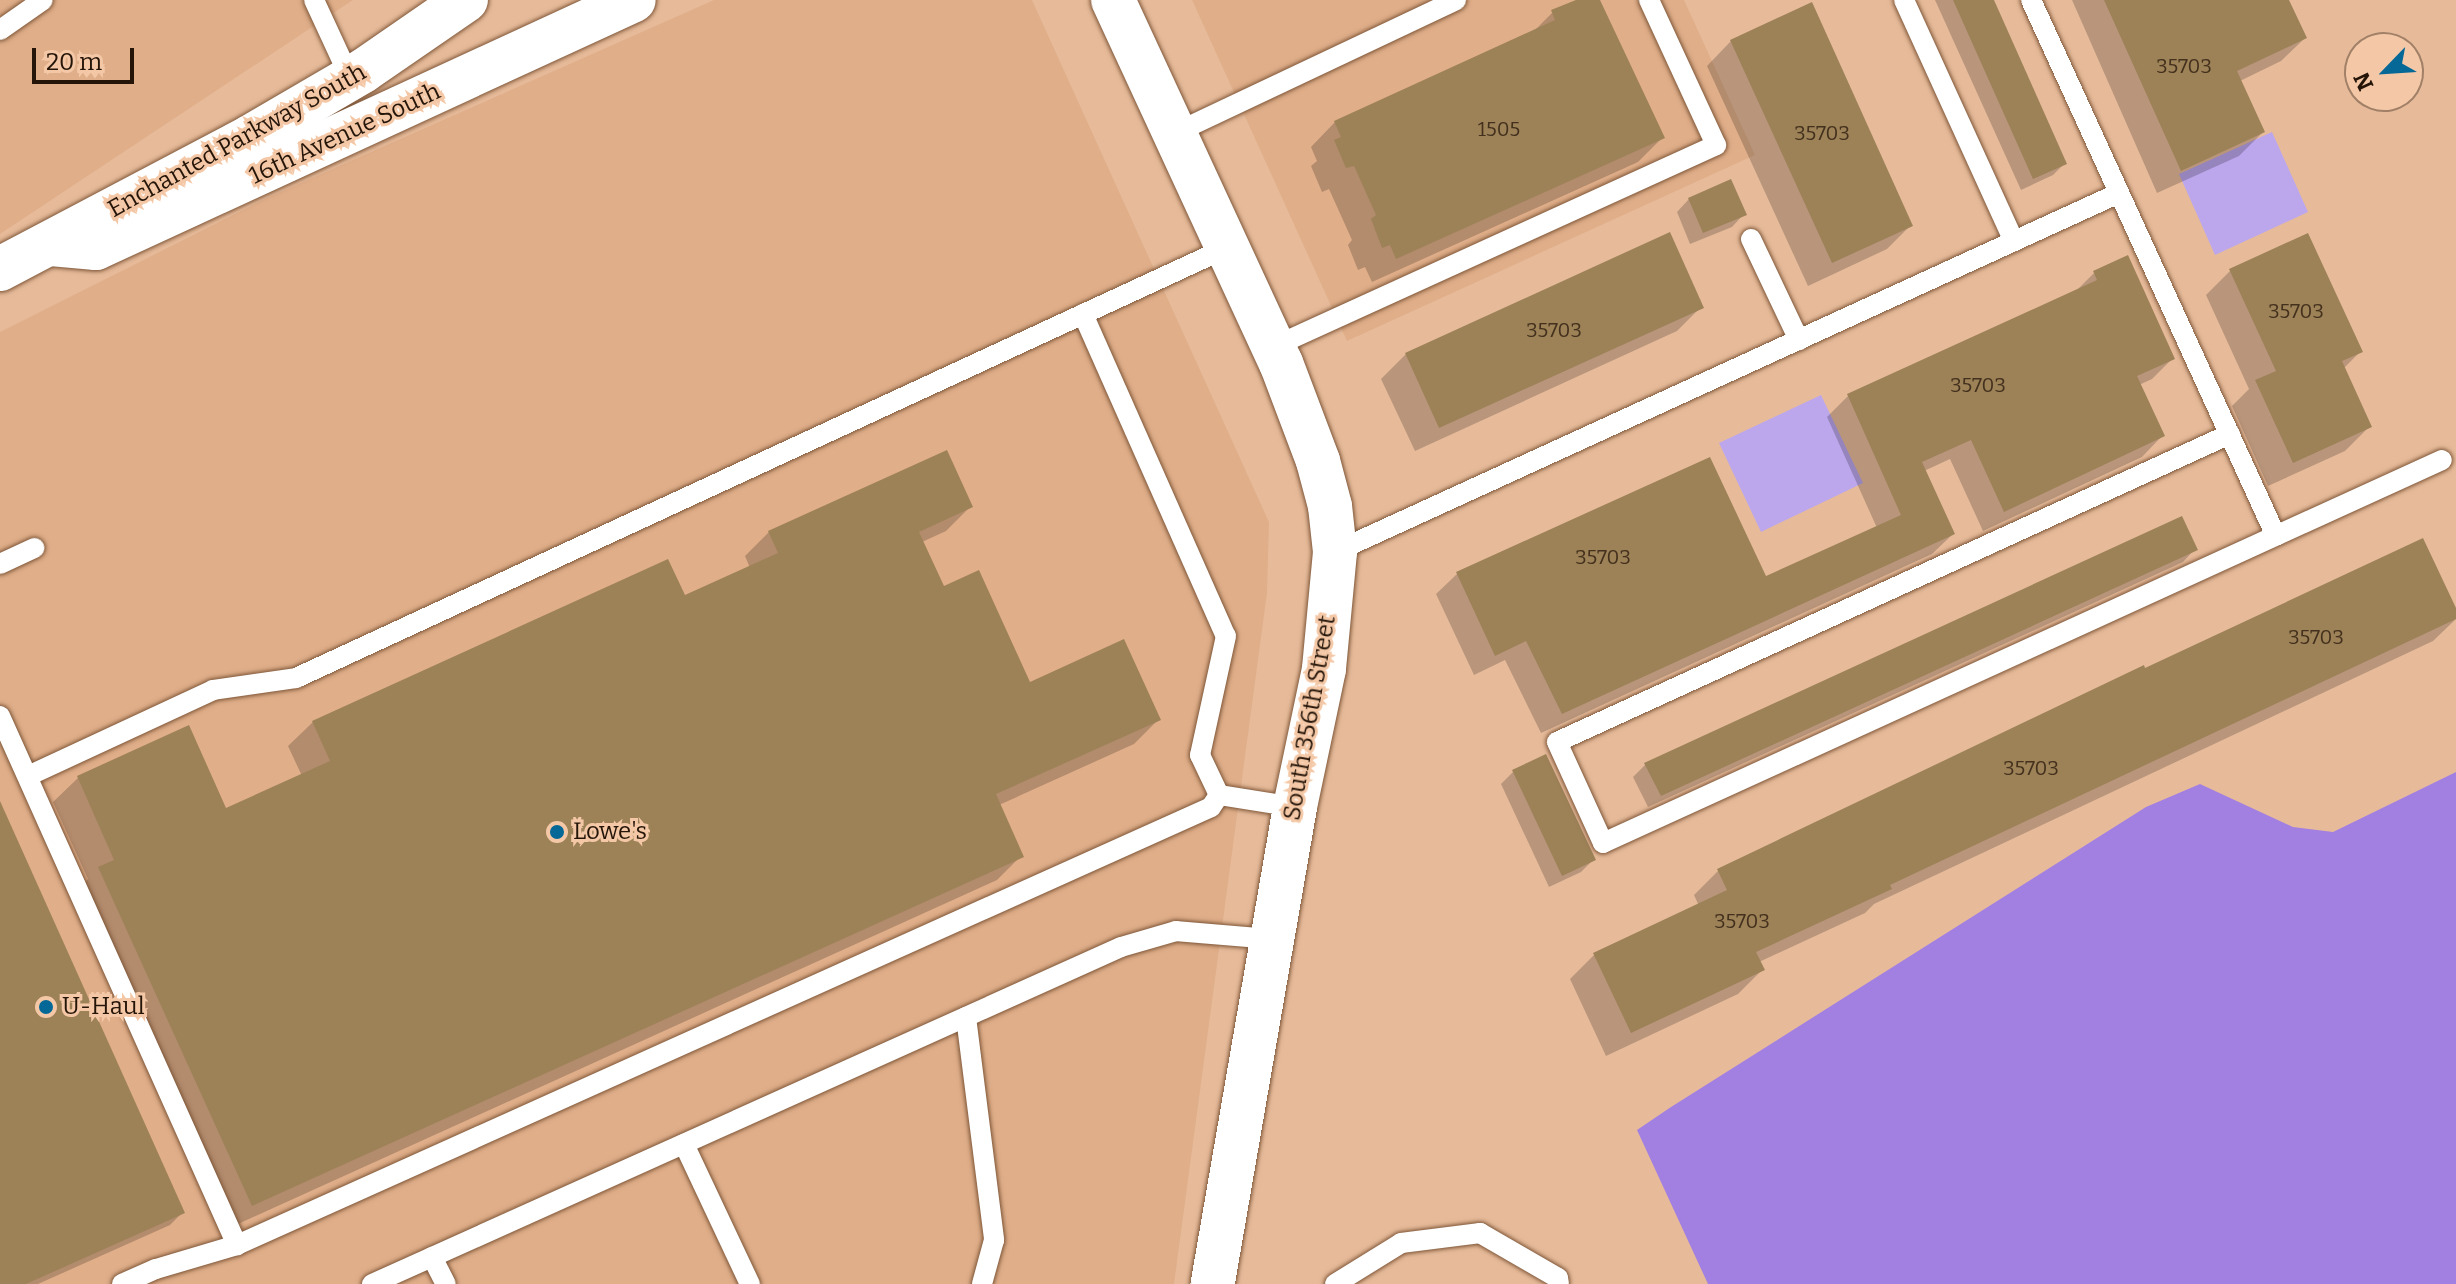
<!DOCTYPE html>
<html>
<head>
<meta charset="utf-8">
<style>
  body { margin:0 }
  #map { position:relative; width:2456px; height:1284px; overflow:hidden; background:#e7bb9a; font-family:Bitter,serif }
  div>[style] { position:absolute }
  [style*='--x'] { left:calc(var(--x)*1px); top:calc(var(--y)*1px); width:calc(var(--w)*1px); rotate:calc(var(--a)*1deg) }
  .built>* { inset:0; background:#e0ae89 }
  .green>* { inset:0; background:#bca7ec }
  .forest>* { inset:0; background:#a280e1 }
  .shadow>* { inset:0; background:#0003 }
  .building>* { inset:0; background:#9d8258 }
  .roads { filter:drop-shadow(0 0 2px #7e5739) drop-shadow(0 0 2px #7e5739) }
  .service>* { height:20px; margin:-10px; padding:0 10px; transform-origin:10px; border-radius:10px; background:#fff }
  .secondary>* { height:44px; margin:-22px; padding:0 22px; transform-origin:22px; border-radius:22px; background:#fff }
  .primary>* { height:44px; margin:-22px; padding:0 22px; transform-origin:22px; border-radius:22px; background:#fff }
  .dots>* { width:22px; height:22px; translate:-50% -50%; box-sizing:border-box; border:4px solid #f4c8a6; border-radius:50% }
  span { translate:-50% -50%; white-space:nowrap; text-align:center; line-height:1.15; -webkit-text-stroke:6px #f4c8a6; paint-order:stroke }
  .number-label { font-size:20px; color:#43301d }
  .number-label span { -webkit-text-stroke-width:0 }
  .street-label { font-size:24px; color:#251509 }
  .poi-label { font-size:24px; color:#251509 }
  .left { translate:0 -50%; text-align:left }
  .north { position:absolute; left:2344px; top:32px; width:80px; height:80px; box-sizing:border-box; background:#f4c8a6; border:2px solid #a18067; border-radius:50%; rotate:245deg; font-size:22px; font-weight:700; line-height:32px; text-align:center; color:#251509 }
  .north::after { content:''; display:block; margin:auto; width:28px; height:36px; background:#056896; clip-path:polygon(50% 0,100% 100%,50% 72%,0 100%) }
  .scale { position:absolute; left:32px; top:48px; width:102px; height:36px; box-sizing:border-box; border:4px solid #251509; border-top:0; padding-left:10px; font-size:24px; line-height:28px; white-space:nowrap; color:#251509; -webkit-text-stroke:6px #f4c8a6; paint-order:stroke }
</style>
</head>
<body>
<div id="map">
  <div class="built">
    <div style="clip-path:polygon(0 0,353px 0,0 234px)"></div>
    <div style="clip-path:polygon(714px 0,1032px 0,1269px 522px,1267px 593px,1174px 1284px,0 1284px,0 332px,265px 199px)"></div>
    <div style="clip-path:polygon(1192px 0,1684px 0,1755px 155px,1347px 341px)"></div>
  </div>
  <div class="green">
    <div style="clip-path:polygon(2272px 132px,2308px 212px,2215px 255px,2179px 174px)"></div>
    <div style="clip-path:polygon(1821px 395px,1863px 483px,1761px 532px,1719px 443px)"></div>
  </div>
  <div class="forest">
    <div style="clip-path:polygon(2456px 772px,2456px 1284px,1708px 1284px,1637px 1130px,1671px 1107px,2146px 807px,2200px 784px,2293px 827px,2333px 832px)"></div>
  </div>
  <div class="shadow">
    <div style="clip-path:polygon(1935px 0,1992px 0,2065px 163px,2053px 175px,2021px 190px)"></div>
    <div style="clip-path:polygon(2072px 0,2287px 0,2305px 38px,2281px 61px,2240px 81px,2263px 132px,2239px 156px,2157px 193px)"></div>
    <div style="clip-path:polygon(1553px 12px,1662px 138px,1638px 162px,1372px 282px,1365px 267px,1358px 270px,1348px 245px,1352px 240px,1329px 189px,1322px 192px,1311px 166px,1317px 161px,1311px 147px,1335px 122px,1532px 33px)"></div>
    <div style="clip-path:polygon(1731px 41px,1911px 225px,1887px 249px,1808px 286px,1707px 66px)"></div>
    <div style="clip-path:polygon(1689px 199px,1744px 214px,1732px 227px,1690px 244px,1677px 212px)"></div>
    <div style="clip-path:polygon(2230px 271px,2360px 352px,2343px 369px,2370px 426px,2345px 451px,2268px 486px,2232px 406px,2249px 389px,2206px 295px)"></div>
    <div style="clip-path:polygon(2094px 273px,2173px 358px,2152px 379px,2139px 385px,2162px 436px,2142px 457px,1983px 531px,1950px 459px,1924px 471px,1953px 534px,1932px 554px,1541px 733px,1505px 660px,1474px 675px,1436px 594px,1457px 574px,1709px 460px,1765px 579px,1877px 528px,1827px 417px,1848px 396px,2074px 293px)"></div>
    <div style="clip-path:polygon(1701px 307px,1677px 331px,1415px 451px,1381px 379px,1406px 354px)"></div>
    <div style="clip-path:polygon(970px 507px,946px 531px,922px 542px,943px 588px,1029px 684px,1158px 720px,1134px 744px,999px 805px,1021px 856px,997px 880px,227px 1229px,75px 893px,88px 879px,53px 802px,78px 778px,188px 728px,225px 810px,302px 776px,288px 746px,313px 722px,684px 597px,750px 568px,745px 556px,769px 532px)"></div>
    <div style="clip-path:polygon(2195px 549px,2183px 562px,1648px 807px,1633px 777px,1646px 764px)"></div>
    <div style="clip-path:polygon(2456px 613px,2456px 619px,2433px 641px,1874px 904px,1865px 913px,1759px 962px,1762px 970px,1738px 994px,1606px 1056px,1570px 979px,1594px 955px,1699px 906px,1694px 895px,1718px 871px,2144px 671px)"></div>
    <div style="clip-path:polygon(1513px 772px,1594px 859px,1581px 872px,1549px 887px,1501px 784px)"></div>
    <div style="clip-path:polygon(0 806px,182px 1213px,170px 1225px,38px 1284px,0 1284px)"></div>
  </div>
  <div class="building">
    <div style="clip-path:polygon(1576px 0,1600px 0,1665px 138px,1396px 259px,1390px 245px,1382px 248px,1371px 219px,1376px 215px,1354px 166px,1346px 168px,1334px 140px,1341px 137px,1334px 121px,1555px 20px,1551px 10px)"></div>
    <div style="clip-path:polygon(1953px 0,1994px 0,2067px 164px,2033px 179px)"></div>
    <div style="clip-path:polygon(2104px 0,2289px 0,2307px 38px,2237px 71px,2265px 132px,2181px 171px)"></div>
    <div style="clip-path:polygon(1812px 2px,1913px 226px,1832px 263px,1730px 40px)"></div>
    <div style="clip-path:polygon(1731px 179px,1747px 215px,1703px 233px,1688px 198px)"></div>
    <div style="clip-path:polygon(1670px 232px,1704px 308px,1439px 428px,1405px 353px)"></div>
    <div style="clip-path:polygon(2308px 233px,2363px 352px,2342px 361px,2372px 427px,2293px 463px,2255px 380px,2276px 371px,2229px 269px)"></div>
    <div style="clip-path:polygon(2128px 255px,2175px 359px,2137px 376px,2165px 436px,2004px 512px,1971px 440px,1922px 462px,1955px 534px,1562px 714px,1526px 641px,1495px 656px,1456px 572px,1710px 457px,1766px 576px,1901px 515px,1847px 394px,2097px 280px,2093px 271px)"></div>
    <div style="clip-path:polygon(947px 450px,973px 507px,919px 532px,944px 586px,979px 570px,1030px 682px,1124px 639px,1161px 720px,996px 794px,1024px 857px,252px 1206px,98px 867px,114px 860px,77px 776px,189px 725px,226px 808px,330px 761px,312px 721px,668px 559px,685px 595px,778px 553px,768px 531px)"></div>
    <div style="clip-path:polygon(2182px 516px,2198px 550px,1661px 796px,1644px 763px)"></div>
    <div style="clip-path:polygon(2423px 538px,2456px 608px,2456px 619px,1890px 885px,1892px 889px,1756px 952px,1765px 970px,1631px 1033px,1593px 953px,1727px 890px,1717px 869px,2144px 665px,2145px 668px)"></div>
    <div style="clip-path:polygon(1546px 754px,1596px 860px,1562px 876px,1512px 770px)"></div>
    <div style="clip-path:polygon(0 801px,185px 1213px,26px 1284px,0 1284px)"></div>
  </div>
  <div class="roads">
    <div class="service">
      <div style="--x:314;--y:0;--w:86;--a:65.2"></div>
      <div style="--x:1904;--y:0;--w:265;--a:65.5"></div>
      <div style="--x:2031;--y:0;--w:589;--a:65.44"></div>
      <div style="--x:0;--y:30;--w:52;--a:-34.9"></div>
      <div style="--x:1173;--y:134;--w:313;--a:-25.3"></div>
      <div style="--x:1751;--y:239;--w:112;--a:64.6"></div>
      <div style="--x:1083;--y:314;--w:352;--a:66.1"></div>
      <div style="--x:1226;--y:636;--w:122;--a:102.3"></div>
      <div style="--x:1200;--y:755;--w:44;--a:64.6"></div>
      <div style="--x:1219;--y:795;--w:77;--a:9"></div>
      <div style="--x:1273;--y:347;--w:487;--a:-24.5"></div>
      <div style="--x:1716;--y:145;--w:160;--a:-114.8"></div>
      <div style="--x:2230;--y:434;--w:740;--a:155.41"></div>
      <div style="--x:1557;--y:742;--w:111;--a:65.5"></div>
      <div style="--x:1603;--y:843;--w:922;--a:-24.54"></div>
      <div style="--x:1335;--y:552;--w:862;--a:-24.6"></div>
      <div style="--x:0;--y:564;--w:38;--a:-25"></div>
      <div style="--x:0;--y:716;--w:580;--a:65.87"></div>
      <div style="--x:28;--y:776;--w:204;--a:-24.9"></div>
      <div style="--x:213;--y:690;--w:84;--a:-8.2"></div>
      <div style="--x:296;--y:678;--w:1025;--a:-24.81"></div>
      <div style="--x:966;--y:1017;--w:225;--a:82.8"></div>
      <div style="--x:994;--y:1240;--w:46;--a:105.3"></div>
      <div style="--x:684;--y:1144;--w:155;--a:64.8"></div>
      <div style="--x:432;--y:1257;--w:30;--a:63"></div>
      <div style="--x:122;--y:1284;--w:37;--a:-24"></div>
      <div style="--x:156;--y:1269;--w:84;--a:-16.5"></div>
      <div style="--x:237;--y:1245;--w:1068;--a:-24.21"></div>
      <div style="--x:1211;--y:807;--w:14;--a:-56"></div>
      <div style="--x:372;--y:1284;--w:821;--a:-24.22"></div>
      <div style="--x:1121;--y:947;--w:57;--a:-16.2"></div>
      <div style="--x:1176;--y:931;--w:96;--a:4.8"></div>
      <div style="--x:1335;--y:1284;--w:78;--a:-31.8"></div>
      <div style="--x:1401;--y:1243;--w:80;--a:-7.2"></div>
      <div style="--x:1480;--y:1233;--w:90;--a:30"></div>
      <div style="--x:1558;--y:1278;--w:6;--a:81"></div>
    </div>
    <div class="secondary">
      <div style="--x:1113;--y:0;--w:400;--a:65.2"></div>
      <div style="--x:1281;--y:363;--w:105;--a:69.3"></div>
      <div style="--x:1318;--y:461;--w:47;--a:75.1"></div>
      <div style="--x:1330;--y:506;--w:46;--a:83.8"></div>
      <div style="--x:1335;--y:552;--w:118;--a:95.4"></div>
      <div style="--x:1324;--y:669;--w:141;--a:101.9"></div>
      <div style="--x:1295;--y:807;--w:484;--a:99.8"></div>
      <div style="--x:51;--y:244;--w:45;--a:5.1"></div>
      <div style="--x:96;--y:248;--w:592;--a:-24.75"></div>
    </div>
    <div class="primary">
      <div style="--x:0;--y:269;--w:283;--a:-27.8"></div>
      <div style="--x:250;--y:137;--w:131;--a:-30.3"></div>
      <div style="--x:363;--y:71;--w:125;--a:-34.6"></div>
    </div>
  </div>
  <div class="dots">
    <div style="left:557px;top:832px;background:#056896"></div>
    <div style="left:46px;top:1007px;background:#056896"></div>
  </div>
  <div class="number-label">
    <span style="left:2184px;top:66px">35703</span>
    <span style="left:1499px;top:129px">1505</span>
    <span style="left:1822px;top:133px">35703</span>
    <span style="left:2296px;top:311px">35703</span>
    <span style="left:1554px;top:330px">35703</span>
    <span style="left:1978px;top:385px">35703</span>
    <span style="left:1603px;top:557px">35703</span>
    <span style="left:2316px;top:637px">35703</span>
    <span style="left:2031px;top:768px">35703</span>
    <span style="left:1742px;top:921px">35703</span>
  </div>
  <div class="street-label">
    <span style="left:345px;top:134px;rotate:-25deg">16th Avenue South</span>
    <span style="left:237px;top:141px;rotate:-29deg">Enchanted Parkway South</span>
    <span style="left:1310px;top:718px;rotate:-80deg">South 356th Street</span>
  </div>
  <div class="poi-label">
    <span class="left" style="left:573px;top:832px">Lowe's</span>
    <span class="left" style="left:62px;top:1007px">U-Haul</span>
  </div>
  <div class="north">N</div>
  <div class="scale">20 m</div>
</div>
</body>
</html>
